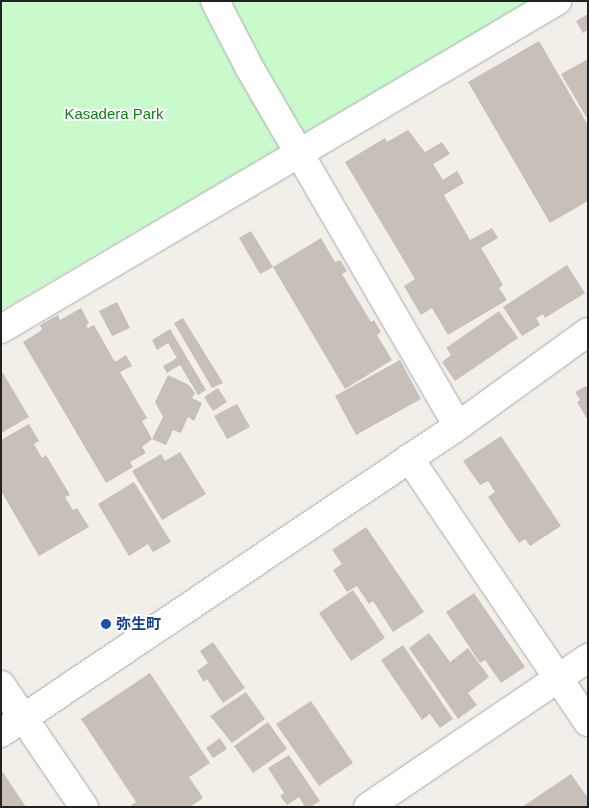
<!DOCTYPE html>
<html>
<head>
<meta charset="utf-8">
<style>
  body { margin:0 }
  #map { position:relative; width:589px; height:808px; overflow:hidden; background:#f2efe9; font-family:Helvetica,"Noto Sans JP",sans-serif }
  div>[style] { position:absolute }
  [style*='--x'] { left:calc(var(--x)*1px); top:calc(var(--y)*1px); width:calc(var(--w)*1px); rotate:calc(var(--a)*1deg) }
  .park>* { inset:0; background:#c8facc }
  .building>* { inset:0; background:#c7bfb8 }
  .roads { filter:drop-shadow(0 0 1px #a9a9a9) drop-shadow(0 0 1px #a9a9a9) }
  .minor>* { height:28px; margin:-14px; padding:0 14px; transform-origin:14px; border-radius:14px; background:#fff }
  .tertiary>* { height:28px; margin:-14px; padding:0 14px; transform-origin:14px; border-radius:14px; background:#fff }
  .dots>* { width:14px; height:14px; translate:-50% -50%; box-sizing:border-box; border:2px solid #fff; border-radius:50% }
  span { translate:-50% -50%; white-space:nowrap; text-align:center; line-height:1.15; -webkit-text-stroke:4px #fff; paint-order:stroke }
  .park-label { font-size:15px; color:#0c8416 }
  .transit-label { font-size:15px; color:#164399; font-weight:700 }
  .left { translate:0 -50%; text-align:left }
  .frame { position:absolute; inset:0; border:2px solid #222; pointer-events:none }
</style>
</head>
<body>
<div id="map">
  <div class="park">
    <div style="clip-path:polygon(1px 1px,531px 1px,1px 310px)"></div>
  </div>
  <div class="building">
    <div style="clip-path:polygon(588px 14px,588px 30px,583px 33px,576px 21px)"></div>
    <div style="clip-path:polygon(539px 41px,588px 125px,588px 201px,550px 223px,468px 82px)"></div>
    <div style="clip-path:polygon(588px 59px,588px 120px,561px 74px)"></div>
    <div style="clip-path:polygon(408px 130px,425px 152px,442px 142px,450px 154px,433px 164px,443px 180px,457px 171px,464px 183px,444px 195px,470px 240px,492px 228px,498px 238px,481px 248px,503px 285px,499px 288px,507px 300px,448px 335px,432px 308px,421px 315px,404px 286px,415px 279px,345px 162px,385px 138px,387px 142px)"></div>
    <div style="clip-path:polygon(251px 231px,273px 267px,260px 274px,239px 238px)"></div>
    <div style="clip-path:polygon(321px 238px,335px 262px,340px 260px,347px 271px,342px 274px,371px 322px,374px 320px,381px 332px,377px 335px,392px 360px,345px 389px,273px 267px)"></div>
    <div style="clip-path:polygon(567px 265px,585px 293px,545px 318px,543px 314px,536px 318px,540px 325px,522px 336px,503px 307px)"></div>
    <div style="clip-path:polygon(117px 302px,130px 328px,112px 336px,99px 311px)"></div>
    <div style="clip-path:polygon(81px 308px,89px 323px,86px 325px,88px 328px,94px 325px,115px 362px,126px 355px,132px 366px,120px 372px,147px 418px,142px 421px,152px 439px,163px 417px,155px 402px,168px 375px,189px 385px,195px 393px,192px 398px,202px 403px,194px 421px,188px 417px,181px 433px,173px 430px,166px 445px,152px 439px,142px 447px,146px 453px,130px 462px,133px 467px,106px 483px,23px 342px,42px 330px,40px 325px,58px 315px,60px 320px)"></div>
    <div style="clip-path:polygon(499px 311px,518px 338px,455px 381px,442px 362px,451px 355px,446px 348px)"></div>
    <div style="clip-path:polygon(183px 318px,223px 383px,212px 388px,174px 323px)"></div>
    <div style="clip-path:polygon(170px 329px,206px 390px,198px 395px,180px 365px,167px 373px,163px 366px,177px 358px,168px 343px,157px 350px,152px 340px)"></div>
    <div style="clip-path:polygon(400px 360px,421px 399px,356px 435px,335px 396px)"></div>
    <div style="clip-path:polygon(3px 373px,29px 417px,1px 433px,1px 374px)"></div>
    <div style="clip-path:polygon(586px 386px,588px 388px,588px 420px,577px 402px,580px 400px,575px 392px)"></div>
    <div style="clip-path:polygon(218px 388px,227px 402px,213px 411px,204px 397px)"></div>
    <div style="clip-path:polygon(237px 404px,250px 427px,227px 439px,214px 416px)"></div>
    <div style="clip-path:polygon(29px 424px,39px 441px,34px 444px,42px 458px,46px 455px,70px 495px,65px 497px,73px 510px,77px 508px,89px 527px,39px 556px,1px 491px,1px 440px)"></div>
    <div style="clip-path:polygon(501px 436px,561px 526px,530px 546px,525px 539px,519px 543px,488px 497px,495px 492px,488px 481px,480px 485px,463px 461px)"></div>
    <div style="clip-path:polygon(180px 452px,206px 494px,162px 520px,132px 471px,161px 454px,165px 461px)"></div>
    <div style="clip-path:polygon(134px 482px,171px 542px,153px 552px,148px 544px,129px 556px,98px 504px)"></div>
    <div style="clip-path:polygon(366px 527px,424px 612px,393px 632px,373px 601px,369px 604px,357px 586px,347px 592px,333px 570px,342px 564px,332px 550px)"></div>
    <div style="clip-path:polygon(353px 590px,385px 638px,351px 661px,319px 613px)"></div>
    <div style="clip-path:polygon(474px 593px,525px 667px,501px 683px,485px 660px,480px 663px,446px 612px)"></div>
    <div style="clip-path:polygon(429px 633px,450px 662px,468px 648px,489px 677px,468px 693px,477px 705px,458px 719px,409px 648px)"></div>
    <div style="clip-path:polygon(213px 642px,245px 688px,223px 703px,207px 679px,204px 682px,197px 671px,208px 663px,200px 651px)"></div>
    <div style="clip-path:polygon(403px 645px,453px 719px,440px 728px,430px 714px,422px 720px,381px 660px)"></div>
    <div style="clip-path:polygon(150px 673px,210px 763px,189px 777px,203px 798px,190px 807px,129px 807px,136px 802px,81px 719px)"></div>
    <div style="clip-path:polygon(246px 692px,265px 719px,232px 743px,210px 716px)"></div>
    <div style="clip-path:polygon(311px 701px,353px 763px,319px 786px,276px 724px)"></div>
    <div style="clip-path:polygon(268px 722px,287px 749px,253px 773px,234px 746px)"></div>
    <div style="clip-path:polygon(220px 738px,227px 749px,213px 758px,206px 748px)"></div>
    <div style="clip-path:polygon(289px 755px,320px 801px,310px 807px,305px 807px,299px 797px,287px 805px,280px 796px,284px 793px,268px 768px)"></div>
    <div style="clip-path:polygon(2px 771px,26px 807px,1px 807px)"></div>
    <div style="clip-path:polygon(571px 774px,588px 798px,588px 807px,522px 807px)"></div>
  </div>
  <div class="roads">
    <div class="minor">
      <div style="--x:215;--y:1;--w:74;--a:62.7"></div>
      <div style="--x:249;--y:67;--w:415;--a:59.8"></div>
      <div style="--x:1;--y:329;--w:646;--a:-30.54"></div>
      <div style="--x:409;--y:458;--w:319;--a:55.9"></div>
      <div style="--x:1;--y:685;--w:148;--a:55.8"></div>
      <div style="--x:368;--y:807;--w:266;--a:-34.1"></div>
    </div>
    <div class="tertiary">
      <div style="--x:1;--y:733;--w:551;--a:-33.89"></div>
      <div style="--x:458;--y:426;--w:160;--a:-35.9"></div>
    </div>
  </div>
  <div class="dots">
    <div style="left:106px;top:624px;background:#1a4fb4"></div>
  </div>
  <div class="park-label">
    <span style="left:114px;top:114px">Kasadera Park</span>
  </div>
  <div class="transit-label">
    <span class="left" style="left:116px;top:624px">弥生町</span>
  </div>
  <div class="frame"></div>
</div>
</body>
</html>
